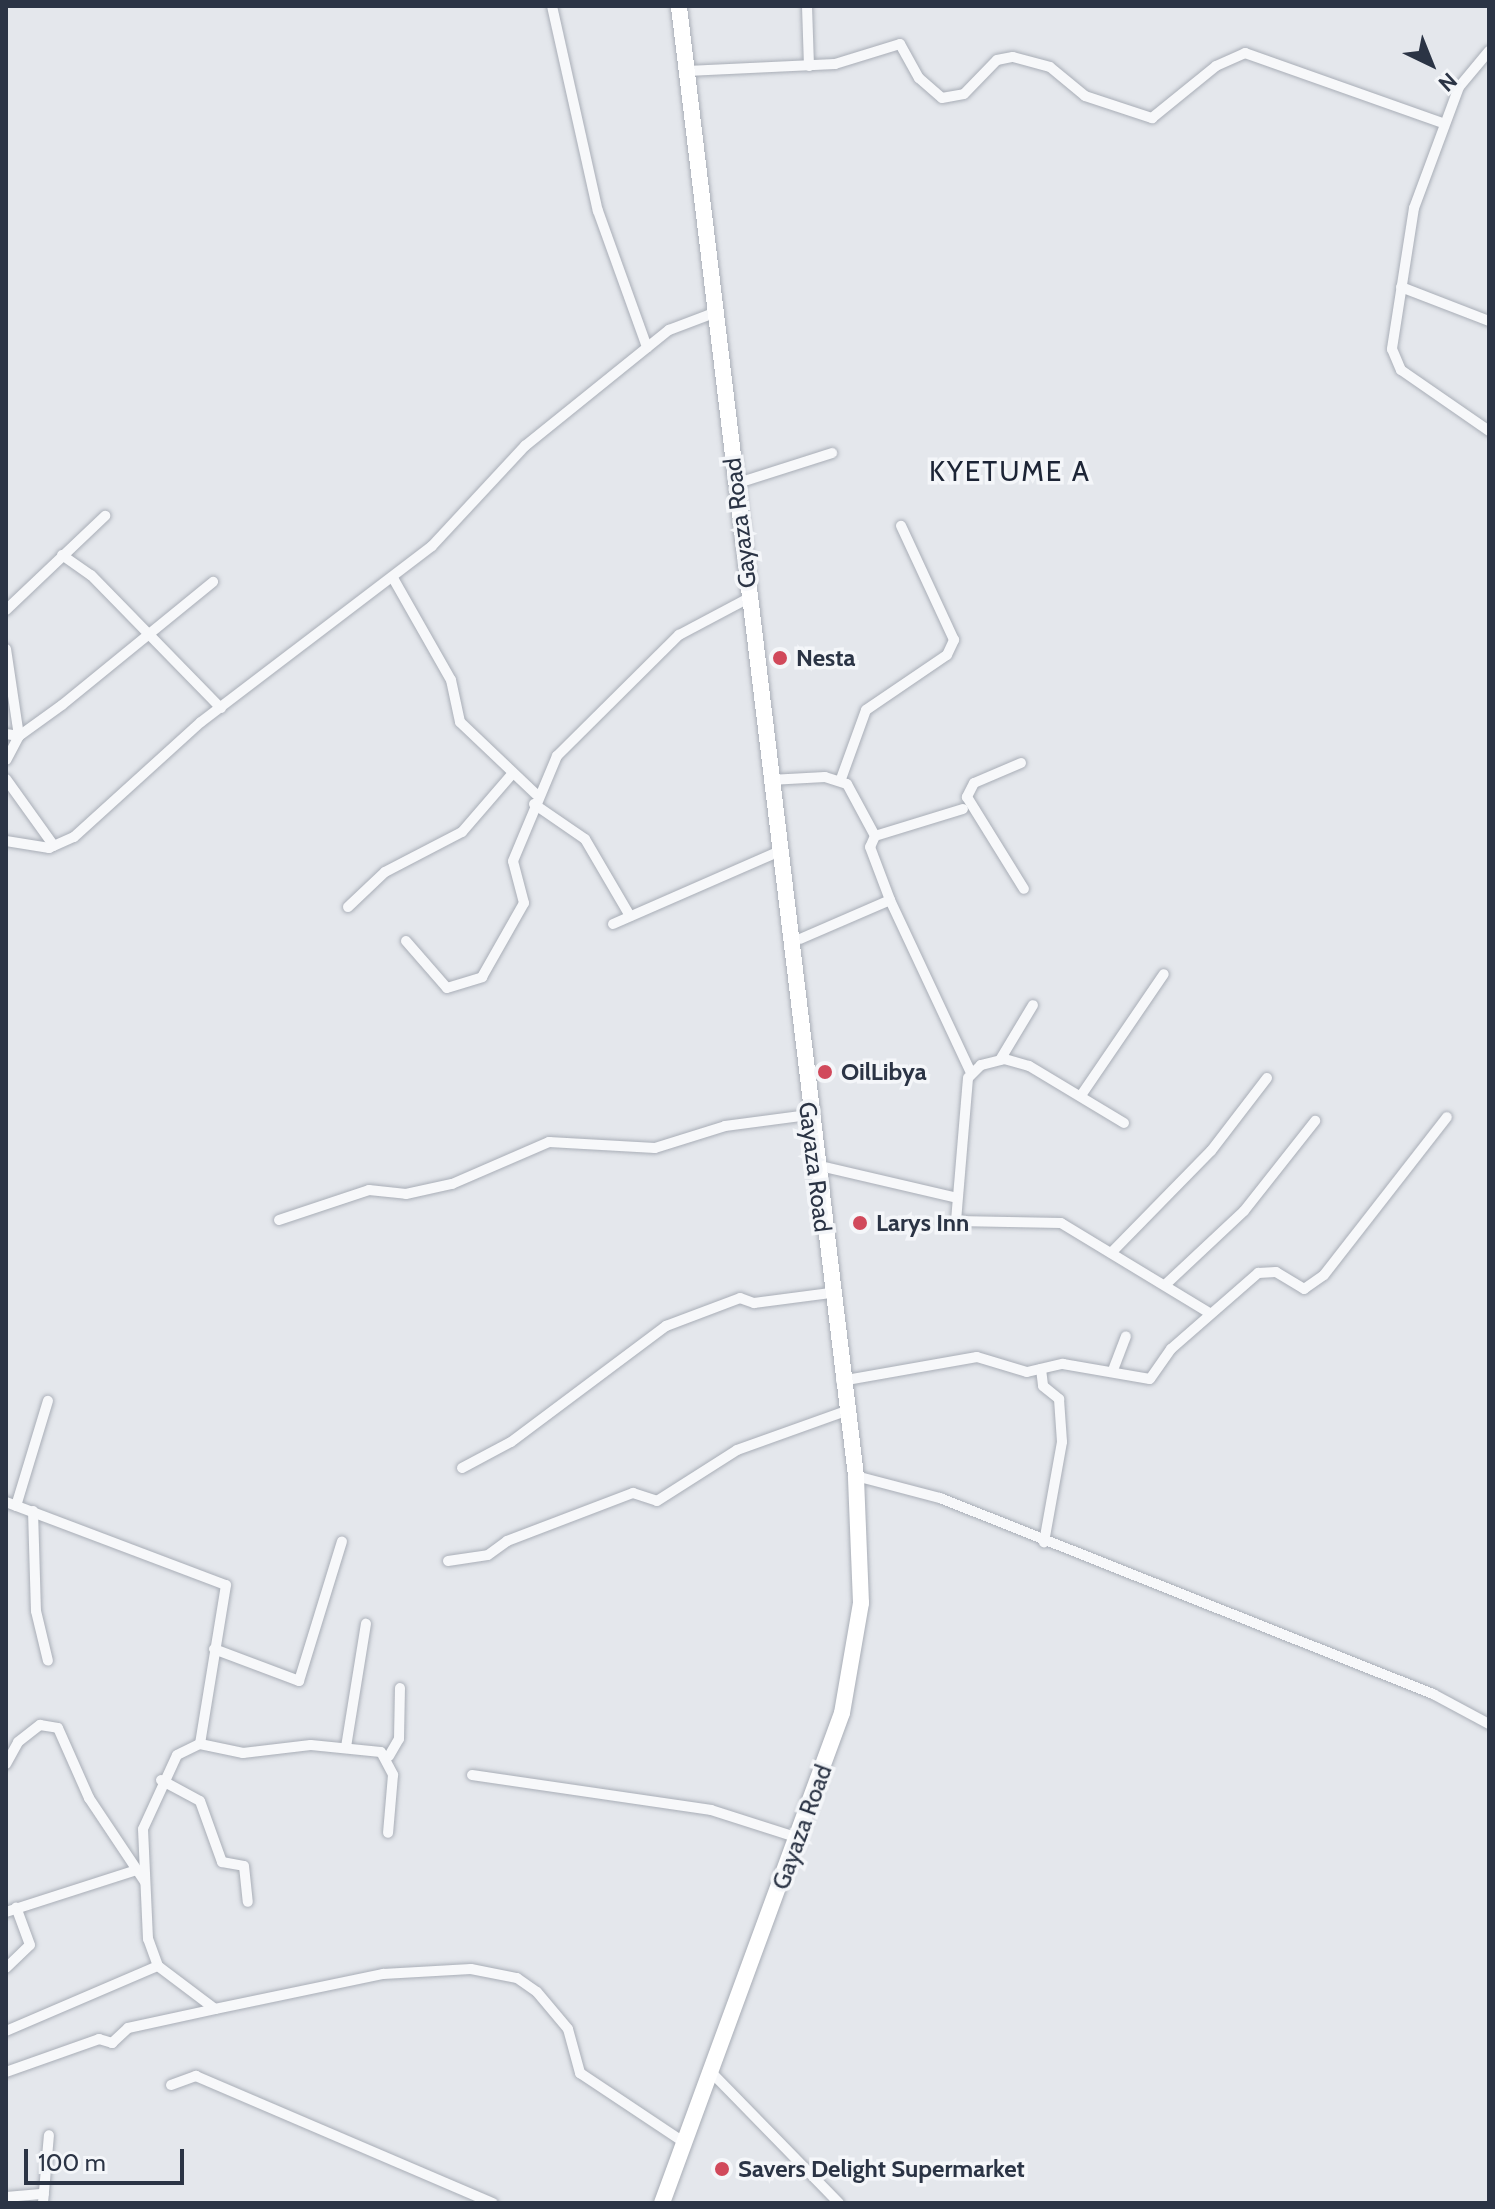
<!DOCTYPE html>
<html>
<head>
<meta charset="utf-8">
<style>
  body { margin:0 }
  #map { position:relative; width:1495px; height:2209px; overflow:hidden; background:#e4e7ec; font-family:Cabin,sans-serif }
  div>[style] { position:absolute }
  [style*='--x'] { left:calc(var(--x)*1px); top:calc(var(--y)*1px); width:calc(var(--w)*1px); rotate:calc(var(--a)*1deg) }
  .roads { filter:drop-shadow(0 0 2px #a9aeb7) drop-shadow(0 0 2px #a9aeb7) }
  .minor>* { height:10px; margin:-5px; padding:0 5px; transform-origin:5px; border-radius:5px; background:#f7f8fa }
  .primary>* { height:16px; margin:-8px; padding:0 8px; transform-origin:8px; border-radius:8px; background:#fff }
  .dots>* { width:22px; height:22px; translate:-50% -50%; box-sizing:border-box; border:4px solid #f4f6f9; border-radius:50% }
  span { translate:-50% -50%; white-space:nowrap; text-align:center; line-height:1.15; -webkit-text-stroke:7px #f4f6f9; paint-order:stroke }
  .street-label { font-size:24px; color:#2b3445 }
  .poi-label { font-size:24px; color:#2b3445; font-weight:700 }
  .left { translate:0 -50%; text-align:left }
  .quarter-label { font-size:28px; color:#1d2536; letter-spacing:2px }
  .frame { position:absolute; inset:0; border:8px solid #2b3445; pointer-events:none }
  .north { position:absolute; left:1391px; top:24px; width:80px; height:80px; -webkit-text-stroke:6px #f4f6f9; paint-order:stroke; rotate:137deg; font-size:22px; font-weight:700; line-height:32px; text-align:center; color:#2b3445 }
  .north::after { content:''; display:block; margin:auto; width:28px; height:36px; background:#2b3445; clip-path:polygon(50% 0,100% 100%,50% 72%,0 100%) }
  .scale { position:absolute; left:24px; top:2149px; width:160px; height:36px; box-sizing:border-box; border:4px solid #2b3445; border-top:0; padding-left:10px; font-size:24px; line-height:28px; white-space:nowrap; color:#2b3445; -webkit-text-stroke:6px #f4f6f9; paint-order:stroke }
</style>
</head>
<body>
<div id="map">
  <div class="roads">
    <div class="minor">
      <div style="--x:552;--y:6;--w:210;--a:77.4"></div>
      <div style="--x:598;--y:211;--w:145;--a:70.2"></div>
      <div style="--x:807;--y:6;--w:60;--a:88.1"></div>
      <div style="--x:1489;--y:51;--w:47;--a:129.8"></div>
      <div style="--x:1459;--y:87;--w:129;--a:110.4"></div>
      <div style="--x:1414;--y:208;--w:143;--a:98.9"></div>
      <div style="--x:1392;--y:349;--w:23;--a:67"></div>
      <div style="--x:1401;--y:370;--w:107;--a:34.7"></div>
      <div style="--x:687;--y:71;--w:148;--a:-2.7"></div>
      <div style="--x:835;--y:64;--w:68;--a:-17.1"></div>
      <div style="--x:900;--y:44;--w:39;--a:61"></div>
      <div style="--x:919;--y:78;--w:30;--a:41"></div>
      <div style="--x:942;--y:98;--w:22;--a:-10"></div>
      <div style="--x:964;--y:94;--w:47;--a:-45.9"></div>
      <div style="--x:997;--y:60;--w:16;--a:-11"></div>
      <div style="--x:1013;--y:57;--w:38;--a:15"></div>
      <div style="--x:1050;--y:67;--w:45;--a:39.6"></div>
      <div style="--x:1085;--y:96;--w:71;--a:18.2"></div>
      <div style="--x:1152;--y:118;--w:82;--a:-39.1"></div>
      <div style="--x:1216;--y:66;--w:32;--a:-24"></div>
      <div style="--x:1245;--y:53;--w:210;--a:19.5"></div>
      <div style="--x:1401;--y:287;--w:94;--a:21.1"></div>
      <div style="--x:735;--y:484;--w:102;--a:-17.7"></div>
      <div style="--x:62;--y:555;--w:35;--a:35"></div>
      <div style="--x:91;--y:575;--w:186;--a:45.7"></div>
      <div style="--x:393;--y:578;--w:117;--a:60.4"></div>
      <div style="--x:451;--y:680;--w:43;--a:77.9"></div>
      <div style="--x:460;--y:722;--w:105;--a:43.5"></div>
      <div style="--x:6;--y:610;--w:137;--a:-43.5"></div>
      <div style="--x:6;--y:649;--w:88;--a:81.5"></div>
      <div style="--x:19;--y:736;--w:27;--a:118"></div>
      <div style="--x:6;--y:734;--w:13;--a:9"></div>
      <div style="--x:19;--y:736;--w:53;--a:-35.8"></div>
      <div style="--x:62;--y:705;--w:195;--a:-39.2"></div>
      <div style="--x:1021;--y:763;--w:51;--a:156.9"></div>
      <div style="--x:974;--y:783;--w:16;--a:117"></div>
      <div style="--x:967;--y:797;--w:108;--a:58.2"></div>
      <div style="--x:6;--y:779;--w:82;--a:54.4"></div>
      <div style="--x:841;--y:779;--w:73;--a:-70.1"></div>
      <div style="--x:866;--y:710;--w:98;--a:-34.2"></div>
      <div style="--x:947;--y:655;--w:17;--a:-65"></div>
      <div style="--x:954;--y:640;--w:126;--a:-114.9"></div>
      <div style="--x:770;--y:780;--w:55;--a:-3.1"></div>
      <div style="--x:825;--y:777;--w:23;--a:18"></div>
      <div style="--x:847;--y:784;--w:59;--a:61.7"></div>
      <div style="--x:875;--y:836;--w:12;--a:114"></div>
      <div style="--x:870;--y:847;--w:57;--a:69.3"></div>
      <div style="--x:890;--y:900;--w:191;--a:64.9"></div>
      <div style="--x:534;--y:804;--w:62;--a:34.5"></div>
      <div style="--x:585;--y:839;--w:89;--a:59.7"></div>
      <div style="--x:875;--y:836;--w:92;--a:-17.1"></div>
      <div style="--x:6;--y:841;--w:44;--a:9.2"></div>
      <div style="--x:49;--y:848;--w:27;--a:-24"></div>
      <div style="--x:74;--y:837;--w:171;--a:-42.2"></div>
      <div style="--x:201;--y:722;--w:290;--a:-37.3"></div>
      <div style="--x:432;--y:546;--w:137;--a:-47.1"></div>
      <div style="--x:525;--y:446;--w:185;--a:-38.9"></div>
      <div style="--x:669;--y:330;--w:48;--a:-20.7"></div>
      <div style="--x:348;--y:907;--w:51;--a:-43.4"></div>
      <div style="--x:385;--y:872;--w:87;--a:-27.5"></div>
      <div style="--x:462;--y:832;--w:78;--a:-49.2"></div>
      <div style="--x:613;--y:924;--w:180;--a:-23.6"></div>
      <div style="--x:800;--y:939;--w:98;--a:-23.4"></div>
      <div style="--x:406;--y:941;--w:62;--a:48.9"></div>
      <div style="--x:447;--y:988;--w:37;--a:-17"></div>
      <div style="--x:482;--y:977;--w:85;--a:-60.4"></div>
      <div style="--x:524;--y:903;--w:43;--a:-104.7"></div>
      <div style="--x:513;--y:861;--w:114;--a:-67.3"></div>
      <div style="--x:557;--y:756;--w:172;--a:-44.8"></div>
      <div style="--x:679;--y:635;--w:79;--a:-27.9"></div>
      <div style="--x:1000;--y:1060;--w:64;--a:-59"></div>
      <div style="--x:1082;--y:1094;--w:145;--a:-55.7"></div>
      <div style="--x:1124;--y:1123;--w:111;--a:-149"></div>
      <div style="--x:1029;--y:1066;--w:25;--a:-164"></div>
      <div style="--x:1005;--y:1059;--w:25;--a:166"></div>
      <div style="--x:981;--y:1065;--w:18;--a:135"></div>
      <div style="--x:968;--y:1078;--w:144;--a:94.8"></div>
      <div style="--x:956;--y:1221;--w:105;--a:1.1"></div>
      <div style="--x:1061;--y:1223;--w:175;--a:31.2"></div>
      <div style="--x:816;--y:1165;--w:142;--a:13.1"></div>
      <div style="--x:279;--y:1220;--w:95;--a:-18.4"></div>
      <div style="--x:369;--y:1190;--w:37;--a:6"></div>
      <div style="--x:406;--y:1194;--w:47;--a:-12.3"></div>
      <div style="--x:452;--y:1184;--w:106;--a:-23.4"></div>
      <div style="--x:549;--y:1142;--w:106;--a:3.2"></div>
      <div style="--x:655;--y:1148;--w:73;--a:-17.4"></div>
      <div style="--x:725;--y:1126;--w:84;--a:-7.5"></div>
      <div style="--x:1111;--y:1253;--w:143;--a:-45.6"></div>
      <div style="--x:1211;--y:1151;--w:92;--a:-52.5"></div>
      <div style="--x:1165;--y:1285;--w:108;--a:-43.1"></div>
      <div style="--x:1244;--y:1211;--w:115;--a:-51.7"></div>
      <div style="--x:1041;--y:1369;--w:17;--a:83"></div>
      <div style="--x:1043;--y:1386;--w:21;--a:39"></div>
      <div style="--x:1059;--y:1399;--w:43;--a:86"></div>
      <div style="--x:1062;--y:1442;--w:102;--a:100.2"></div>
      <div style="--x:1113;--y:1370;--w:36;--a:-69"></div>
      <div style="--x:841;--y:1381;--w:138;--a:-10"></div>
      <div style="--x:977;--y:1357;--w:52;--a:16.7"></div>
      <div style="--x:1027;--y:1372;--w:37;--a:-13"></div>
      <div style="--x:1063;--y:1364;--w:88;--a:9.8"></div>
      <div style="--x:1150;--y:1379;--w:37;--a:-55"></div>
      <div style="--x:1171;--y:1349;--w:116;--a:-41.1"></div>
      <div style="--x:1258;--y:1273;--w:18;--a:-3"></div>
      <div style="--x:1276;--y:1272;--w:33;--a:31"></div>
      <div style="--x:1304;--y:1289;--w:24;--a:-35"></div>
      <div style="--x:1324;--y:1275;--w:200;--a:-52.1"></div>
      <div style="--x:462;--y:1468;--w:55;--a:-28"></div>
      <div style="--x:511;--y:1442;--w:194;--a:-36.8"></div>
      <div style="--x:666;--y:1326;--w:79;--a:-20.7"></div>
      <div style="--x:740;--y:1298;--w:15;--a:20"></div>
      <div style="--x:754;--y:1303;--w:77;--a:-7.5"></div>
      <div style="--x:856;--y:1476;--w:87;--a:14.7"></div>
      <div style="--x:940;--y:1498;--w:531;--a:21.68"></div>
      <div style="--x:1433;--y:1694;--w:64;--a:28.2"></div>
      <div style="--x:6;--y:1502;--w:235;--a:20.7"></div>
      <div style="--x:226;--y:1585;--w:161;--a:99.3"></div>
      <div style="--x:16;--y:1506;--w:110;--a:-73.1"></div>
      <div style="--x:33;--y:1511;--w:100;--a:88.3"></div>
      <div style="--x:36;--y:1611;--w:51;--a:76.5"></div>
      <div style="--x:448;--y:1561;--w:40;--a:-8.5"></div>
      <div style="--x:488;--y:1555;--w:24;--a:-36"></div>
      <div style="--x:507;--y:1541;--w:135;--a:-20.9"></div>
      <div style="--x:633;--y:1493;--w:25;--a:18"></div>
      <div style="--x:657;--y:1501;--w:95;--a:-32.5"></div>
      <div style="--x:737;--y:1450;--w:116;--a:-19.7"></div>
      <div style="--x:214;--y:1649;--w:91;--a:20.6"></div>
      <div style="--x:299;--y:1681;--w:146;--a:-72.9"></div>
      <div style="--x:346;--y:1747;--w:125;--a:-80.8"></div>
      <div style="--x:389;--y:1756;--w:20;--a:-60"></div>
      <div style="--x:399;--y:1739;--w:51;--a:-88.9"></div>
      <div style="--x:6;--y:1764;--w:25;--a:-61"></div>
      <div style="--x:18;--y:1742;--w:28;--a:-38"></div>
      <div style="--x:40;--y:1725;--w:18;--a:9"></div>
      <div style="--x:58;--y:1728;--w:77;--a:66.1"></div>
      <div style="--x:89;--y:1798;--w:101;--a:56.3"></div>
      <div style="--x:472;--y:1775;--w:242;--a:8.3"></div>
      <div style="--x:711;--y:1810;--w:92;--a:17.7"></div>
      <div style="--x:161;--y:1780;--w:44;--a:28.3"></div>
      <div style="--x:200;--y:1801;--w:65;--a:70.2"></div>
      <div style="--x:222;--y:1862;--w:22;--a:10"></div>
      <div style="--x:244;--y:1866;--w:36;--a:84"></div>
      <div style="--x:6;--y:1912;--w:134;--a:-17.8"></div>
      <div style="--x:6;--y:1968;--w:33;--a:-44"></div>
      <div style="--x:30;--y:1945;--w:40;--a:-110.2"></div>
      <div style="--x:215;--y:2009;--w:71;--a:-143"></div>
      <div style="--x:158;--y:1966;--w:29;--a:-110"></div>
      <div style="--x:148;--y:1939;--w:110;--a:-92.6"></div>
      <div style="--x:143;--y:1829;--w:81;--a:-65.3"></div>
      <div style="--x:177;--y:1755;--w:25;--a:-26"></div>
      <div style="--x:200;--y:1744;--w:44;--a:11.8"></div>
      <div style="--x:243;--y:1753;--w:68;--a:-6.7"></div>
      <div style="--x:311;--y:1745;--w:70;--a:5.7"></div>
      <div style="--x:381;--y:1752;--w:26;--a:62"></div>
      <div style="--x:393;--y:1775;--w:58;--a:94.9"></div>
      <div style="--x:6;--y:2031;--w:165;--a:-23.2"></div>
      <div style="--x:6;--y:2072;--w:99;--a:-19.5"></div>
      <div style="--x:99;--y:2039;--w:14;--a:17"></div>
      <div style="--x:112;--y:2043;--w:22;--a:-43"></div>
      <div style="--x:128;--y:2028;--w:89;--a:-12.3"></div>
      <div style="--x:215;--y:2009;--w:172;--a:-11.8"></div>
      <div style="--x:383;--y:1974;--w:88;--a:-3.3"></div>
      <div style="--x:471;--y:1969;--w:47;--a:11.1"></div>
      <div style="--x:517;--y:1978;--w:24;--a:35"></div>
      <div style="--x:537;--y:1992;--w:48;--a:50"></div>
      <div style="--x:568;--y:2029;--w:46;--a:74.7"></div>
      <div style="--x:580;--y:2073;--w:126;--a:33.7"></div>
      <div style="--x:712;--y:2073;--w:182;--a:45.7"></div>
      <div style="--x:171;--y:2085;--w:27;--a:-20"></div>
      <div style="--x:196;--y:2076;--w:323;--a:23.2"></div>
      <div style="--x:6;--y:2197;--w:38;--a:-5"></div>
      <div style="--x:43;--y:2203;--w:68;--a:-85"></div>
    </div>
    <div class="primary">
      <div style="--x:662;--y:2203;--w:522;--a:-69.83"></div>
      <div style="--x:842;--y:1713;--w:112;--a:-80.2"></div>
      <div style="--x:861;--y:1603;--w:127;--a:-92.3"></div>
      <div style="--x:856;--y:1476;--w:1481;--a:-96.87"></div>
    </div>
  </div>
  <div class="dots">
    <div style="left:780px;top:658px;background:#d1495b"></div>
    <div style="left:825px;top:1072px;background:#d1495b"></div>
    <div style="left:860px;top:1223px;background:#d1495b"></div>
    <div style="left:722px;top:2169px;background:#d1495b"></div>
  </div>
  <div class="street-label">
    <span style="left:740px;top:523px;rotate:-97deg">Gayaza Road</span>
    <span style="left:815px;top:1167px;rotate:83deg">Gayaza Road</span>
    <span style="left:802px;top:1827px;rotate:-70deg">Gayaza Road</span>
  </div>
  <div class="poi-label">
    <span class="left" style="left:796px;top:658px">Nesta</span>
    <span class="left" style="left:841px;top:1072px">OilLibya</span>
    <span class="left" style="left:876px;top:1223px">Larys Inn</span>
    <span class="left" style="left:738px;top:2169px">Savers Delight Supermarket</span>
  </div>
  <div class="quarter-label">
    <span style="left:1010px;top:471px">KYETUME A</span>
  </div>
  <div class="frame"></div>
  <div class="north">N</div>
  <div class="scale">100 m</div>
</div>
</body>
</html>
